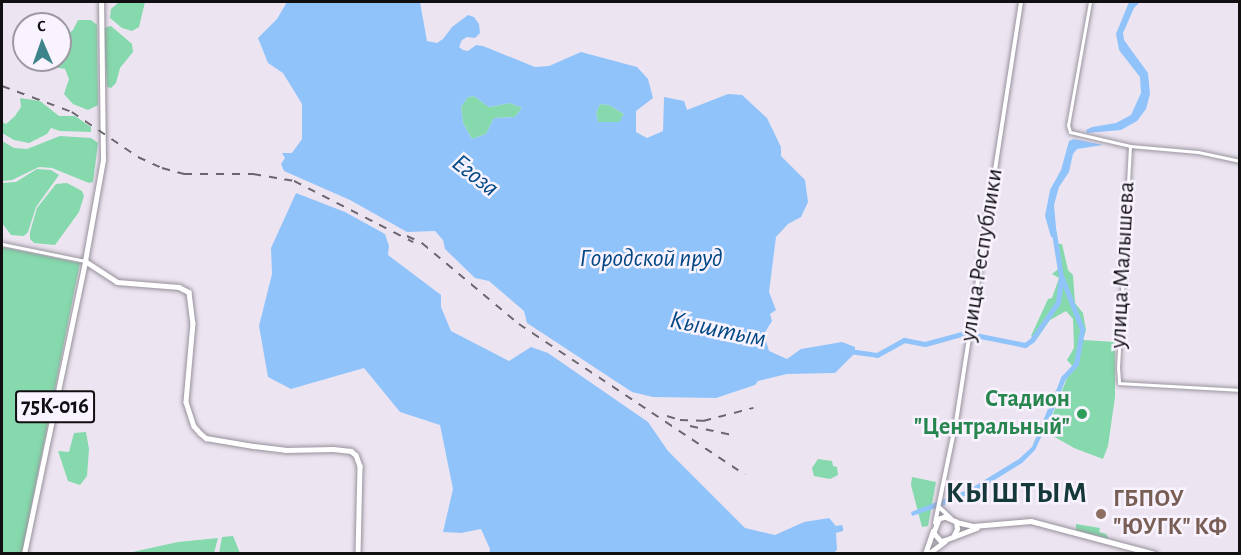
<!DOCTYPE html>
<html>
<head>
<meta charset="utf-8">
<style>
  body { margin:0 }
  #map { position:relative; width:1241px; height:555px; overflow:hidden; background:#ece5f1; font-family:"Alegreya Sans",sans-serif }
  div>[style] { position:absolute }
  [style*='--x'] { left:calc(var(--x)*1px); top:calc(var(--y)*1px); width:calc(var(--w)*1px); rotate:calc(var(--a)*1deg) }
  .green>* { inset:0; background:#85d9ac }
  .water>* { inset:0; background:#91c3fb }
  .river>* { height:5px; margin:-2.5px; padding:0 2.5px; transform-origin:2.5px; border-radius:2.5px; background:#91c3fb }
  .roads { filter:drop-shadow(0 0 2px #96909b) drop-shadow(0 0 2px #96909b) }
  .tertiary>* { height:3px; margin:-1.5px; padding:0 1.5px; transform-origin:1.5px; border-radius:1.5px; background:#fff }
  .secondary>* { height:4px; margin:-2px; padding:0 2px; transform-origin:2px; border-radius:2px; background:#fff }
  .primary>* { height:4.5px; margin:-2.25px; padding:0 2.25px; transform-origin:2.25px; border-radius:2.25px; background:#fff }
  .rail>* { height:1.5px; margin-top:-0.75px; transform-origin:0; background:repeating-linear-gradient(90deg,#6b666d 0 8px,transparent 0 16px) }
  .dots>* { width:16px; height:16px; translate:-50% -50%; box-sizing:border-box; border:3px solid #f9f3ff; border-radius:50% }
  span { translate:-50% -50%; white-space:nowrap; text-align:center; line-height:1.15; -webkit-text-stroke:5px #f9f3ff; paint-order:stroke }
  .shield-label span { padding:2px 4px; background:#f9f3ff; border:2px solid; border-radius:4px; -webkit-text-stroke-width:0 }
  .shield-label { font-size:22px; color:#120f13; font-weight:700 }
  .street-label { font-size:24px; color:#120f13 }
  .leisure-label { font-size:24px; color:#27864d; font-weight:700 }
  .right { translate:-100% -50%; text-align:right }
  .education-label { font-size:24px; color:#785e54; font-weight:700 }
  .left { translate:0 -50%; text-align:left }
  .water-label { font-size:26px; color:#004783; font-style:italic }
  .district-label { font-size:30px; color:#15383b; font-weight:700; letter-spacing:1.5px }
  .frame { position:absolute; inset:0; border:3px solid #120f13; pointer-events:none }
  .north { position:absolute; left:12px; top:12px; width:60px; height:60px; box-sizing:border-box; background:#f9f3ff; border:2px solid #9d98a1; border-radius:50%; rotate:358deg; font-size:16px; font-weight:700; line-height:24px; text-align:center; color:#120f13 }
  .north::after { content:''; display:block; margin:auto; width:21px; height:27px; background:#3c848a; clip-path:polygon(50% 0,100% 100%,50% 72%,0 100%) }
</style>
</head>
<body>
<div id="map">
  <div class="green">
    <div style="clip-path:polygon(119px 2px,145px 2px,139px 27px,132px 31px,122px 28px,110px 18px,111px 9px)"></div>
    <div style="clip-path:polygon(78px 20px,91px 20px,97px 25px,98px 105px,88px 110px,73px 104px,64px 94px,69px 79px,65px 69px,54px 67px,44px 60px,60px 60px,60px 40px,73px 30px)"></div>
    <div style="clip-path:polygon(111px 26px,132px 44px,133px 52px,120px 68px,116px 83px,111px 88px,107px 87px,104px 28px)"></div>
    <div style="clip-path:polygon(474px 96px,489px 107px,510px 103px,522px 108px,515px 117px,494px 118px,486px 134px,472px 139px,463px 123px,461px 107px,468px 97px)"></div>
    <div style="clip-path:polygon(20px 98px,40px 101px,59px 116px,75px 116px,91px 127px,91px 132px,60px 131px,51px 128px,47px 134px,29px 143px,14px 140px,2px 133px,2px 122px,6px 124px,15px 116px,21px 107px)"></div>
    <div style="clip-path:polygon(600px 104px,609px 105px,624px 114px,619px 123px,598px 122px,596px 113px)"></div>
    <div style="clip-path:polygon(60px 136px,91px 138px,98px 143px,93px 182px,89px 183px,52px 168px,39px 167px,12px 180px,2px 181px,2px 141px,14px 148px,27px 149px)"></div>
    <div style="clip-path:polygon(37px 169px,51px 170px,59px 175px,36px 207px,28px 232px,24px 236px,11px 235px,2px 223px,2px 183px,16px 182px)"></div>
    <div style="clip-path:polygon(67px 183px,82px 191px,84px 196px,79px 212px,55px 245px,34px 243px,30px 239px,30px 232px,37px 208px,56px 184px)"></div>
    <div style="clip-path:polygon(1057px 244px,1062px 244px,1068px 270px,1073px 275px,1075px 303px,1083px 313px,1086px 330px,1083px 340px,1115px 342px,1115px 397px,1108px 446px,1103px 459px,1074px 448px,1046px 432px,1067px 378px,1075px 369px,1067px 360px,1074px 348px,1073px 319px,1066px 311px,1050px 320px,1036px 340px,1031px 336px,1048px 299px,1052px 298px,1059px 278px,1052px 274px,1062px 266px)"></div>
    <div style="clip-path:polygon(2px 247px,80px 263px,22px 553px,2px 554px)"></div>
    <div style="clip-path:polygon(86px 432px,89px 449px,87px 476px,80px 485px,68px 481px,58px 451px,69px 452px,74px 433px)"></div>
    <div style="clip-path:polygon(818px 459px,832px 461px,833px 466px,837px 467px,838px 475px,830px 479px,814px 476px,812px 468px)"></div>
    <div style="clip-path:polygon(912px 477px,936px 482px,928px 526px,922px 527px,911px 485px)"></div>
    <div style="clip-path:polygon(1076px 524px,1100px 528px,1099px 532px,1106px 534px,1109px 539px,1076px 530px)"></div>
    <div style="clip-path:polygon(233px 536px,240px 553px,219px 553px,222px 537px)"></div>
    <div style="clip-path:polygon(218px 538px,214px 553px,128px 553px,178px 542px)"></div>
  </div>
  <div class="water">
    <div style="clip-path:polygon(evenodd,287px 2px,420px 2px,427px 41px,437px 43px,443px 39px,452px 27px,468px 15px,474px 17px,479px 24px,480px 33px,475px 38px,467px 37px,462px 40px,459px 47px,463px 50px,468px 51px,476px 45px,483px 46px,535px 67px,549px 66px,581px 52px,637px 67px,648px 79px,653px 98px,636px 111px,636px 132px,647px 138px,663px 131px,664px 97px,684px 101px,687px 110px,728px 94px,742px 95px,767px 118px,781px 147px,781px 156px,805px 180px,808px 202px,801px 217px,788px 224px,776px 237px,769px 292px,776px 310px,770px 314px,772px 321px,764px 334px,769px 351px,787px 359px,801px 349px,842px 342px,855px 347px,855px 353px,835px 373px,787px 374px,758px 381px,755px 385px,716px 398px,653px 397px,632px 392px,527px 323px,524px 311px,489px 281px,475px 278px,445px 249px,443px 240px,435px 231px,407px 232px,350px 200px,284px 171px,281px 164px,285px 158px,282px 153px,292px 153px,302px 139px,302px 104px,283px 73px,268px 63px,258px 38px,277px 19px,287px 2px,474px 96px,489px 107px,510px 103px,522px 108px,515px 117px,494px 118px,486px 134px,472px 139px,463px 123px,461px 107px,468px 97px,474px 96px,287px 2px,600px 104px,609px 105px,624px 114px,619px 122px,598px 122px,596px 113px,600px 104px)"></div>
    <div style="clip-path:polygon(1129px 2px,1140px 2px,1134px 8px,1123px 33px,1124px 40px,1148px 73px,1150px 94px,1146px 109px,1137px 121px,1121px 130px,1087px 133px,1086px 130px,1092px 127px,1116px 123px,1131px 115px,1141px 93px,1140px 77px,1119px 50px,1116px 34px)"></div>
    <div style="clip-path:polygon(1074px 139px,1103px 145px,1077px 149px,1073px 154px,1069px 172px,1059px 187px,1054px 205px,1057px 238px,1051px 237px,1045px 216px,1050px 190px,1061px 170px,1069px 141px)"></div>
    <div style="clip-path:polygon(296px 193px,345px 212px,385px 234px,389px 246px,388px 255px,441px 295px,441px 307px,451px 331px,509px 361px,531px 347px,548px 353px,648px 422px,668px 451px,745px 528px,775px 535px,804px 522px,829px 518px,836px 526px,842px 525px,843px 528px,843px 531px,836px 533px,837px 550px,832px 554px,489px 554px,490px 549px,481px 529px,461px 533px,443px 532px,453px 489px,440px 425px,400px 412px,364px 368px,291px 389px,268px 377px,259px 326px,272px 274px,271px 248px)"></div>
    <div style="clip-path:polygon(1048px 409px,1051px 411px,1043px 433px,1035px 450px,1022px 463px,983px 487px,948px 504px,912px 516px,911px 512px,970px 489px,1019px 459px,1032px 447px)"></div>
  </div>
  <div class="river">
    <div style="--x:849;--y:351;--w:28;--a:8"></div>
    <div style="--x:877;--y:355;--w:31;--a:-29"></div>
    <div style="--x:904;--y:340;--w:21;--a:11"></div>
    <div style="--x:925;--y:344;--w:41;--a:-15.4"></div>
    <div style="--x:965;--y:333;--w:61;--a:11.3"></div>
    <div style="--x:1025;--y:345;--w:9;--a:-36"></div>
    <div style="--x:1032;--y:340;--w:46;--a:-55.6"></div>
    <div style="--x:1058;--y:302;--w:25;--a:-83"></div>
    <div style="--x:1061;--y:277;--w:45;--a:-99"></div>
    <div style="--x:1048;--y:416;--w:41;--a:-68.5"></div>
    <div style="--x:1063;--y:378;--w:19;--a:-47"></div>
    <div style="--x:1076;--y:364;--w:36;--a:-80"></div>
    <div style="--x:1082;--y:329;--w:55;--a:-111.4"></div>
  </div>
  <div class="roads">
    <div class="tertiary">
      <div style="--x:1090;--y:2;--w:125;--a:100.1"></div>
      <div style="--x:1068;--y:125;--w:7;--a:74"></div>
      <div style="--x:1070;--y:132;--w:62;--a:13.1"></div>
      <div style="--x:1130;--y:146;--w:68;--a:5"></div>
      <div style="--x:1198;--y:152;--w:43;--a:12.1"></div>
      <div style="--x:1130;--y:146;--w:221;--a:93.1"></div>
      <div style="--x:1118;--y:367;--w:16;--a:86"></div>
      <div style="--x:1119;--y:383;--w:121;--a:3.3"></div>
      <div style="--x:2;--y:244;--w:85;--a:11.6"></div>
    </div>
    <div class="secondary">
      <div style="--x:940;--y:508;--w:16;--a:43"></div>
      <div style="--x:935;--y:523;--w:103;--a:-78.3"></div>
      <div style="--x:956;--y:422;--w:425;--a:-81.2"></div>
    </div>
    <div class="primary">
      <div style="--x:85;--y:261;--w:38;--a:33"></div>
      <div style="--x:117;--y:282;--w:62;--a:4.6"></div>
      <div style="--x:179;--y:287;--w:11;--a:27"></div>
      <div style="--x:189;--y:292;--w:31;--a:83"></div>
      <div style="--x:193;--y:323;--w:79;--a:95.1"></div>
      <div style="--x:186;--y:402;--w:25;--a:72"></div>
      <div style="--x:194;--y:426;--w:9;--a:49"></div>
      <div style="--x:200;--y:433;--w:8;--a:40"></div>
      <div style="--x:206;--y:438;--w:49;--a:9.5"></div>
      <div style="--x:254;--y:446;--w:31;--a:7"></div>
      <div style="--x:285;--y:450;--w:48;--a:-1.2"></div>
      <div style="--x:333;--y:449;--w:18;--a:6"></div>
      <div style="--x:351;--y:451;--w:6;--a:39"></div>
      <div style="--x:356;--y:455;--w:12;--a:70"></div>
      <div style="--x:360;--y:466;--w:88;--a:91.3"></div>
      <div style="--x:956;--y:522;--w:17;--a:13"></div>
      <div style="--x:973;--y:526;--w:58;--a:-4.9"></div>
      <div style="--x:1031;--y:521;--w:128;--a:14.9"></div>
      <div style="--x:953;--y:537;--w:9;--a:-63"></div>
      <div style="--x:957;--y:529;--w:7;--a:-98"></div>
      <div style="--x:956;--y:522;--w:12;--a:-156"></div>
      <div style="--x:945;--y:517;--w:6;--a:162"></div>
      <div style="--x:939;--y:519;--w:15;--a:110"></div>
      <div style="--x:934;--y:533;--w:11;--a:49"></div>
      <div style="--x:941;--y:541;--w:4;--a:-14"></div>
      <div style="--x:945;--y:540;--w:34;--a:-21"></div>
      <div style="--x:24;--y:554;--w:299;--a:-78.2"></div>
      <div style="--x:85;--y:261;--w:103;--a:-79.9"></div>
      <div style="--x:103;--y:160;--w:158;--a:-90.7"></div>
      <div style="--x:925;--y:554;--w:24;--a:-71"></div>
      <div style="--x:928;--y:554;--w:21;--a:-37"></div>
    </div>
  </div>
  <div class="rail">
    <div style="--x:2;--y:86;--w:75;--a:20.4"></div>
    <div style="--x:72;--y:112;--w:80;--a:34.3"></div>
    <div style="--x:138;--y:157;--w:26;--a:25"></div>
    <div style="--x:162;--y:168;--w:23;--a:15"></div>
    <div style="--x:184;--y:174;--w:69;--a:0"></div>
    <div style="--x:253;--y:174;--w:42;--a:9.7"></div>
    <div style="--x:294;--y:181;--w:134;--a:27.1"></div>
    <div style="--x:407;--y:236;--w:17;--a:25"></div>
    <div style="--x:422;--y:243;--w:126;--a:39.9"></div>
    <div style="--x:519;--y:324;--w:272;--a:33.7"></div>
    <div style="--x:667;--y:416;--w:14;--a:17"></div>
    <div style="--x:680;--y:420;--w:23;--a:2"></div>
    <div style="--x:703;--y:421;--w:52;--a:-14.6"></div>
    <div style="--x:690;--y:426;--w:43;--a:12.1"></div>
  </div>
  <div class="dots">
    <div style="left:1082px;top:414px;background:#2e9e5b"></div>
    <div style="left:1101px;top:514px;background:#8d6e63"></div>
  </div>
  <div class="shield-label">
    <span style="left:55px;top:407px">75К-016</span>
  </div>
  <div class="street-label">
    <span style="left:982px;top:255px;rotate:-81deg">улица Республики</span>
    <span style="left:1123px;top:265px;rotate:-87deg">улица Малышева</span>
  </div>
  <div class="leisure-label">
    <span class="right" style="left:1070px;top:414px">Стадион<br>"Центральный"</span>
  </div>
  <div class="education-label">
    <span class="left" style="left:1113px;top:514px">ГБПОУ<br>"ЮУГК" КФ</span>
  </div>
  <div class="water-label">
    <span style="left:475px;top:176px;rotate:38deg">Егоза</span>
    <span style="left:651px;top:259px">Городской пруд</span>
    <span style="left:718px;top:330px;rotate:12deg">Кыштым</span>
  </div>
  <div class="district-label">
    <span style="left:1017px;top:493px">КЫШТЫМ</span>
  </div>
  <div class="frame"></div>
  <div class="north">С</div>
</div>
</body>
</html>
